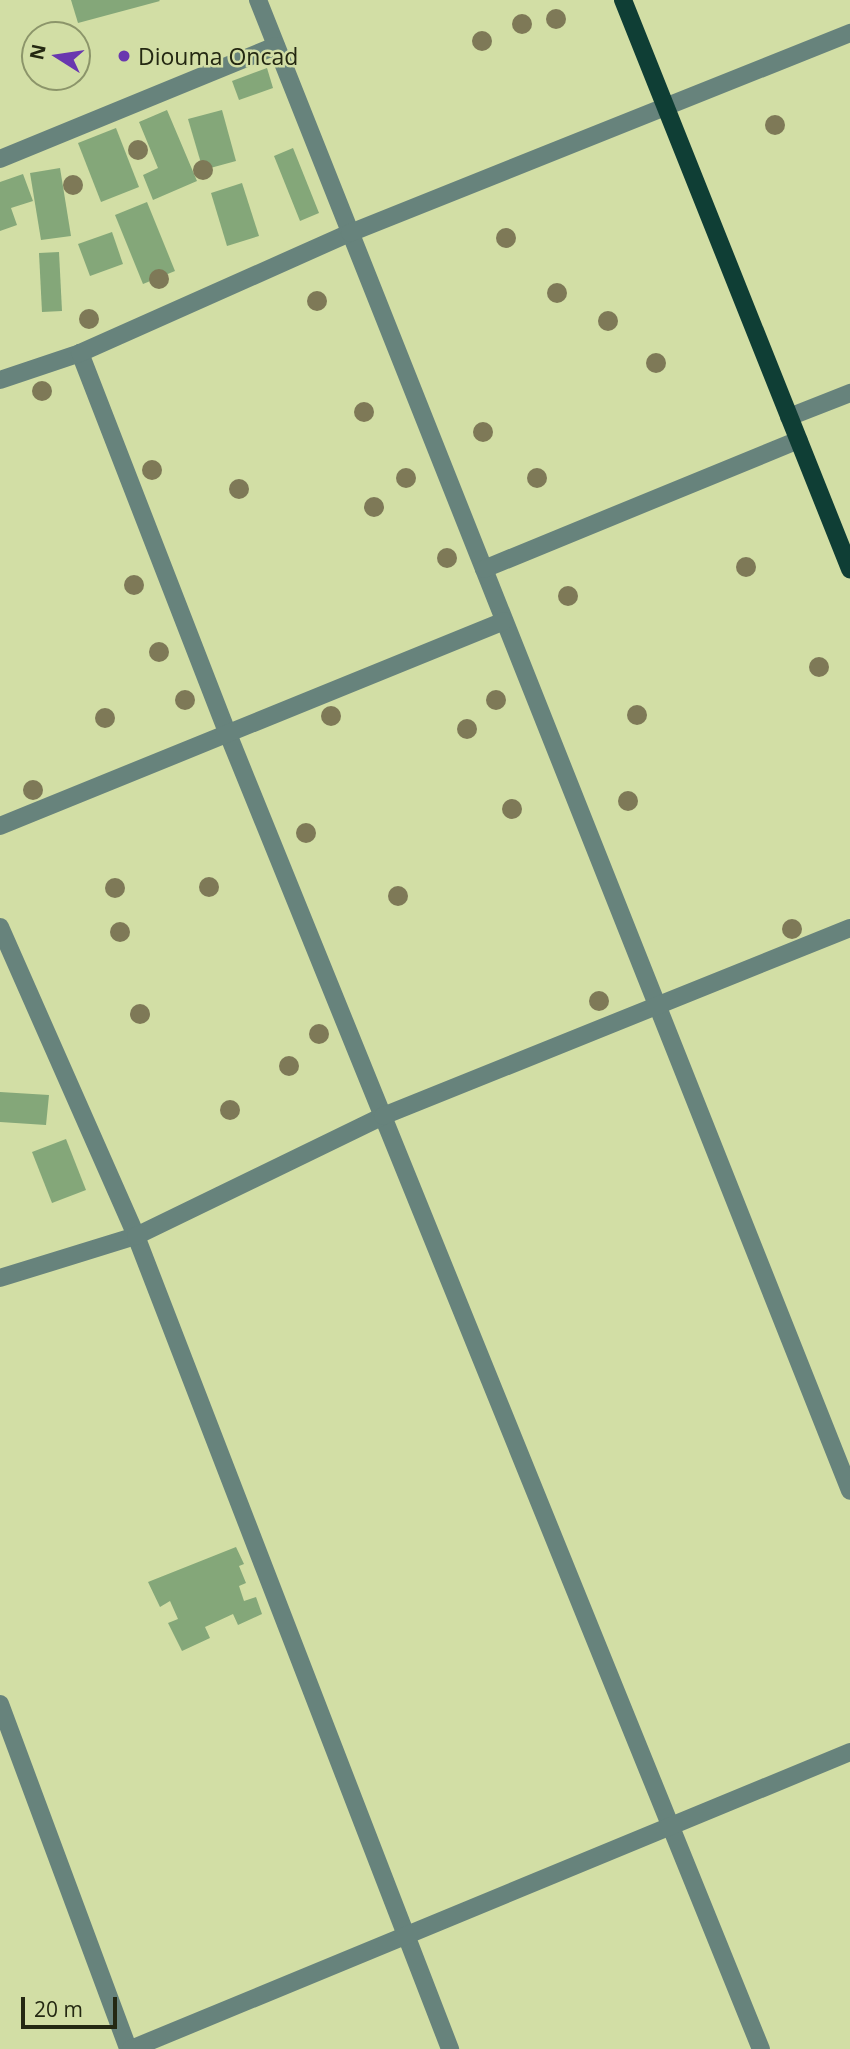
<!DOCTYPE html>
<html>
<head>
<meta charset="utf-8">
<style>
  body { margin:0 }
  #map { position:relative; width:850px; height:2049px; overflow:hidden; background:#d2dea5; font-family:"Open Sans",sans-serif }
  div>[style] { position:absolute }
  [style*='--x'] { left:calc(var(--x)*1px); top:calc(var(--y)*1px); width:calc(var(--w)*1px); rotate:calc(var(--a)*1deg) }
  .building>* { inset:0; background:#84a779 }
  .minor>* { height:18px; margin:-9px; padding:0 9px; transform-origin:9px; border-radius:9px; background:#67837c }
  .major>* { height:18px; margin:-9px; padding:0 9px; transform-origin:9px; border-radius:9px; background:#0f3e35 }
  .trees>* { width:20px; height:20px; margin:-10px; border-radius:50%; background:#7e7957 }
  .dots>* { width:19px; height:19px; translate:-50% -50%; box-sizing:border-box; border:4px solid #d2dea5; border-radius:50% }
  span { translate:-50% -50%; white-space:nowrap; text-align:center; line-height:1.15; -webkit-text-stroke:5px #d2dea5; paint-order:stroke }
  .poi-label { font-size:23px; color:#242812 }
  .left { translate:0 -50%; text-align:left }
  .north { position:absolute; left:21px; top:21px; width:70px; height:70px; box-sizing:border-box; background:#d2dea5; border:2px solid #8c956a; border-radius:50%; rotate:282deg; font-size:19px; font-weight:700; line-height:28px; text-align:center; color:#242812 }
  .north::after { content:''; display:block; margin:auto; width:24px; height:32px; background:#6937af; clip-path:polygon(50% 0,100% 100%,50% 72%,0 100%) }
  .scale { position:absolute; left:21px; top:1997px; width:96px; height:32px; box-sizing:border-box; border:4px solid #242812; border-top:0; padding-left:9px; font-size:21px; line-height:24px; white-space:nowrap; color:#242812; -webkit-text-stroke:5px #d2dea5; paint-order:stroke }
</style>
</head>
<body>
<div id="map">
  <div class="building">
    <div style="clip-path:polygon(71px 0,159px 0,160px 1px,78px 23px)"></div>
    <div style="clip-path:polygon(267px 68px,273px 88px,239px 100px,232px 81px)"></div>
    <div style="clip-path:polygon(167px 110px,197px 181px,153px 200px,143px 175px,158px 168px,139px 122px)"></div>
    <div style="clip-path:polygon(222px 110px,236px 161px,203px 170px,188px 119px)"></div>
    <div style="clip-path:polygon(116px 128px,139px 187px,101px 202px,78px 143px)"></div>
    <div style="clip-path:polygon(293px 148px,319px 213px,300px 221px,274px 156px)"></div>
    <div style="clip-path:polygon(60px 168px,71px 236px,41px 240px,30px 173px)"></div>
    <div style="clip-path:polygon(23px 174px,33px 201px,11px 208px,17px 225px,0 231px,0 182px)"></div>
    <div style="clip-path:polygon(242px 183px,259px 236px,227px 246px,211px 193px)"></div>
    <div style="clip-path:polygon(147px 202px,175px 271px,143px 284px,115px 215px)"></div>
    <div style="clip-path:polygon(112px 232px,123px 264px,90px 276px,78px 244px)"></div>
    <div style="clip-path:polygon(59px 252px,62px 311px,42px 312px,39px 253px)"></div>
    <div style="clip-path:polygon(0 1092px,49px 1095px,46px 1125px,0 1122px)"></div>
    <div style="clip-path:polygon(66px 1139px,86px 1190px,52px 1203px,32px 1152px)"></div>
    <div style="clip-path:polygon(236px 1547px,244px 1564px,239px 1566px,246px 1583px,239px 1586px,244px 1601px,256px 1597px,262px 1614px,238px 1625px,233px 1614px,205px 1627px,210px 1638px,182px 1651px,168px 1623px,178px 1619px,170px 1601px,160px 1607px,148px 1582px)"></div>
  </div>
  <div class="minor">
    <div style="--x:258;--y:0;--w:1604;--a:68.34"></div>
    <div style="--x:0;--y:159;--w:298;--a:-22.3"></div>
    <div style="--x:80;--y:353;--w:409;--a:68.8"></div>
    <div style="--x:228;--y:734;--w:1419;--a:67.94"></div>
    <div style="--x:0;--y:380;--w:84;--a:-18.6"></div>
    <div style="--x:80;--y:353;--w:295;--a:-24"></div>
    <div style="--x:350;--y:233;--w:539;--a:-21.8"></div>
    <div style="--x:789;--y:417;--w:66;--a:-21.5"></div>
    <div style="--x:484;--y:569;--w:340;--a:-22.3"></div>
    <div style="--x:0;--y:826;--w:544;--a:-22.13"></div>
    <div style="--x:0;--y:927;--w:338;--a:66.2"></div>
    <div style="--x:136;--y:1236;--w:872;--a:68.88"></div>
    <div style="--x:0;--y:1278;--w:142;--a:-17.2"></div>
    <div style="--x:136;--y:1236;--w:275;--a:-25.9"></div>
    <div style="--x:383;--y:1116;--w:503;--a:-21.93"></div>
    <div style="--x:0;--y:1704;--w:368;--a:69.6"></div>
    <div style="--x:131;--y:2049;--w:778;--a:-22.44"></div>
  </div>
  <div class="major">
    <div style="--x:623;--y:0;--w:613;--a:68.25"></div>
  </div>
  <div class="trees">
    <div style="left:556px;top:19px"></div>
    <div style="left:522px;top:24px"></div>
    <div style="left:482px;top:41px"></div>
    <div style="left:775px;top:125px"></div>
    <div style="left:138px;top:150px"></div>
    <div style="left:203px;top:170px"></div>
    <div style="left:73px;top:185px"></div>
    <div style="left:506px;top:238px"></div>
    <div style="left:159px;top:279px"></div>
    <div style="left:557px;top:293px"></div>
    <div style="left:317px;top:301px"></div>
    <div style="left:89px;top:319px"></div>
    <div style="left:608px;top:321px"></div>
    <div style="left:656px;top:363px"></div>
    <div style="left:42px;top:391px"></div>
    <div style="left:364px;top:412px"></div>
    <div style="left:483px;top:432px"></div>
    <div style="left:152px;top:470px"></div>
    <div style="left:406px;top:478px"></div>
    <div style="left:537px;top:478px"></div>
    <div style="left:239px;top:489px"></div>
    <div style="left:374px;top:507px"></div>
    <div style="left:447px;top:558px"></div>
    <div style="left:746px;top:567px"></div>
    <div style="left:134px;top:585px"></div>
    <div style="left:568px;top:596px"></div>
    <div style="left:159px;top:652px"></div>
    <div style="left:819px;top:667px"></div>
    <div style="left:185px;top:700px"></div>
    <div style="left:496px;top:700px"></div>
    <div style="left:637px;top:715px"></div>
    <div style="left:331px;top:716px"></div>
    <div style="left:105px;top:718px"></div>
    <div style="left:467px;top:729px"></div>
    <div style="left:33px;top:790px"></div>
    <div style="left:628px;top:801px"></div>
    <div style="left:512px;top:809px"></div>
    <div style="left:306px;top:833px"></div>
    <div style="left:209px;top:887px"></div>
    <div style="left:115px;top:888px"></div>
    <div style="left:398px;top:896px"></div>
    <div style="left:792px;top:929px"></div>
    <div style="left:120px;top:932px"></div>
    <div style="left:599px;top:1001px"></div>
    <div style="left:140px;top:1014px"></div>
    <div style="left:319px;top:1034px"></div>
    <div style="left:289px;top:1066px"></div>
    <div style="left:230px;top:1110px"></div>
  </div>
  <div class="dots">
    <div style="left:124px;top:56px;background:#6937af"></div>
  </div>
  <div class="poi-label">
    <span class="left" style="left:138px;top:56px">Diouma Oncad</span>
  </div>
  <div class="north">N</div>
  <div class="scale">20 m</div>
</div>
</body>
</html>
